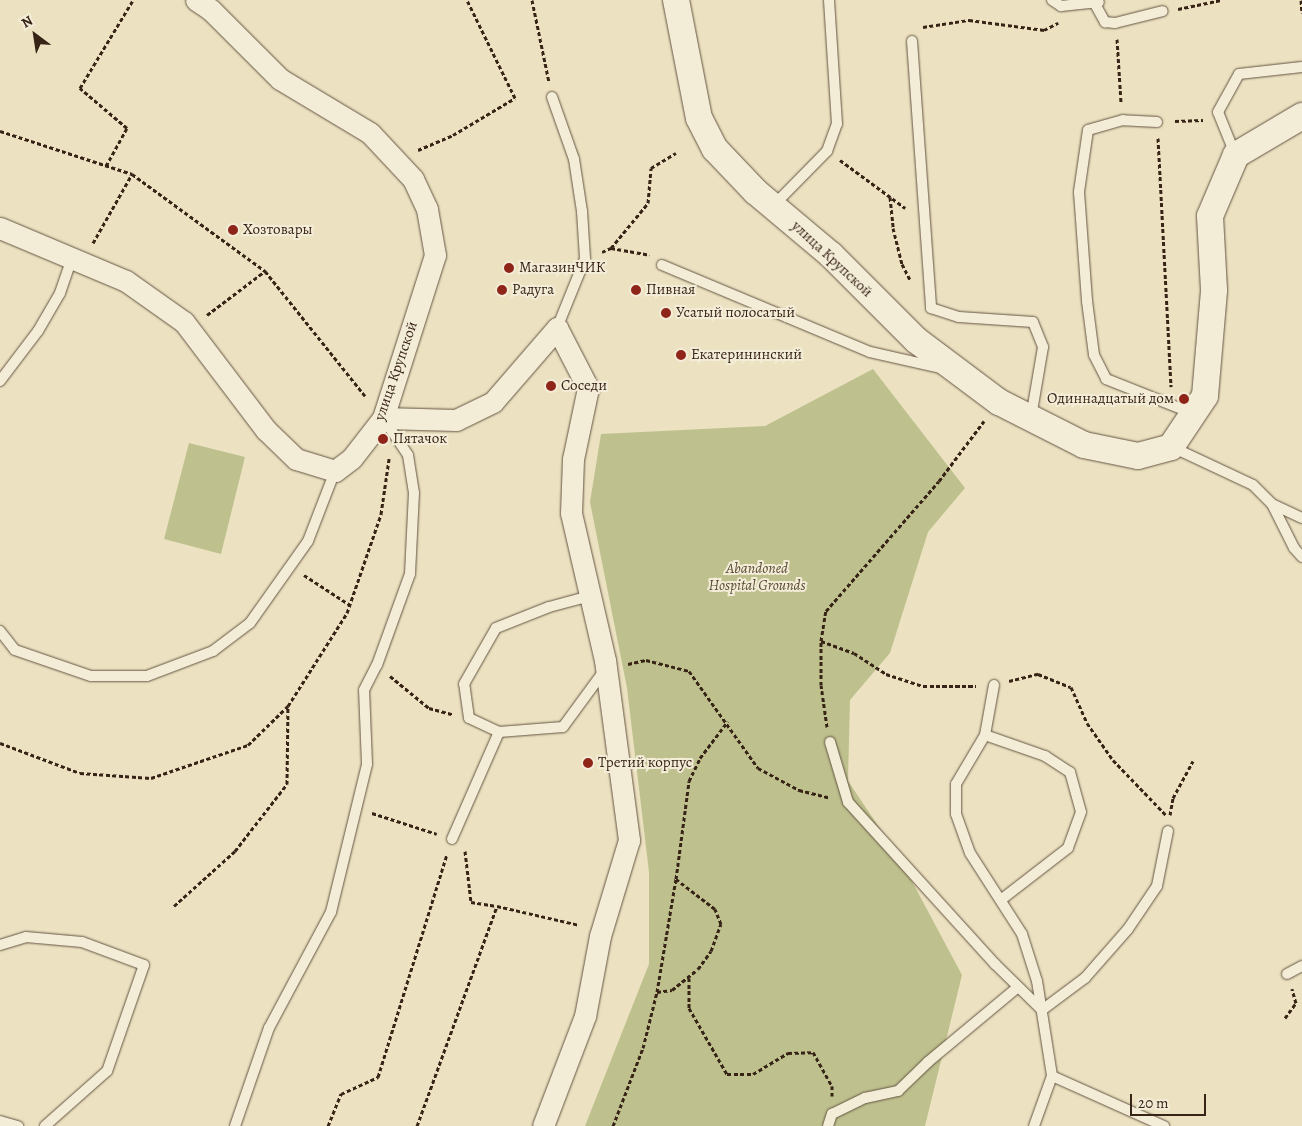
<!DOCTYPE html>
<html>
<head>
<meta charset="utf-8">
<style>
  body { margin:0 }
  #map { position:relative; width:1302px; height:1126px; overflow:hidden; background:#ece2c1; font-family:Alegreya,serif }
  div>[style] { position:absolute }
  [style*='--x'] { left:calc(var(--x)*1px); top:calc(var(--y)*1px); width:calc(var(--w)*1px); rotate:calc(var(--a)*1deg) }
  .green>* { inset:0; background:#bec18e }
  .path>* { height:3px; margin-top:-1.5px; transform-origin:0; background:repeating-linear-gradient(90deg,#382417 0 4px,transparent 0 6.5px) }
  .roads { filter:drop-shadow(0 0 1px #655442) drop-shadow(0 0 1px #655442) }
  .service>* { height:10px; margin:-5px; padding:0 5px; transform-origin:5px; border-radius:5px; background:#f3ecd7 }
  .minor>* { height:21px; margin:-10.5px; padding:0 10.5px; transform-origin:10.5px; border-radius:10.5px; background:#f3ecd7 }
  .tertiary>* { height:26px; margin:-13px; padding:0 13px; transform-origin:13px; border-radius:13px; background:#f3ecd7 }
  .dots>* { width:14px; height:14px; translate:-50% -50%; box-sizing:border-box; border:2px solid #f3ecd7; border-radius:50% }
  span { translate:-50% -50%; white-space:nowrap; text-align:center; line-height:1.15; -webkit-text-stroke:4px #f3ecd7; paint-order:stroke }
  .poi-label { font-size:15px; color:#382417 }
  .left { translate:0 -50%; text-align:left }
  .right { translate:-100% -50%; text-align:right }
  .street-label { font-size:15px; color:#382417 }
  .park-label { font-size:15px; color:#5a4b35; font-style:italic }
  .north { position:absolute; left:10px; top:10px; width:50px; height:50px; -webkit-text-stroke:4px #f3ecd7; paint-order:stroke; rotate:329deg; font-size:14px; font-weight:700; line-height:20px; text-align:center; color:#382417 }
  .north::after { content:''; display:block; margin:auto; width:18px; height:22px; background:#382417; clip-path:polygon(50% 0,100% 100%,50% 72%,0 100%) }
  .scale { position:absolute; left:1130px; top:1094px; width:76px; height:22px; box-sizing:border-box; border:2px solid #382417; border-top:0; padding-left:6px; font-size:15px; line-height:18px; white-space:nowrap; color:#382417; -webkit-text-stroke:4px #f3ecd7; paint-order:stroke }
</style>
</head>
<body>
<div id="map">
  <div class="green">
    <div style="clip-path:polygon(873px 369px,965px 488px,928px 532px,890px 653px,850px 700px,848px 781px,899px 857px,962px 975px,925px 1126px,585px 1126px,649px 964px,649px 872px,627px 688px,590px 502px,601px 434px,765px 426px)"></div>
    <div style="clip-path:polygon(189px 443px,245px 457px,221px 554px,164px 539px)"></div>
  </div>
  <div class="path">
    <div style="--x:532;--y:0;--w:84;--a:78.3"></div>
    <div style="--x:1301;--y:0;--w:13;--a:86"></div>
    <div style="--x:1178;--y:9;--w:44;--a:-11.8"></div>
    <div style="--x:923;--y:27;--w:47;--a:-8.7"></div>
    <div style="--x:969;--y:20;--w:76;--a:7.6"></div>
    <div style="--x:1044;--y:30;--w:16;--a:-27"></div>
    <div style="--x:1117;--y:39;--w:63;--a:86.4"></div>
    <div style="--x:1175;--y:121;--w:28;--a:-2"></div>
    <div style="--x:0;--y:131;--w:139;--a:18"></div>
    <div style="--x:132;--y:174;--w:165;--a:36.1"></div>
    <div style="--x:265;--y:271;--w:160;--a:51.3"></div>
    <div style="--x:1158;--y:138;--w:249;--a:87"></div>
    <div style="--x:418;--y:150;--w:38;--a:-23"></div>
    <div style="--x:453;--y:135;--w:72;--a:-30.8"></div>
    <div style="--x:515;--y:98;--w:109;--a:-116.1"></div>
    <div style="--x:840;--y:160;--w:81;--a:36.4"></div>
    <div style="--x:106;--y:166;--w:43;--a:-61.1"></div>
    <div style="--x:127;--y:128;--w:62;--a:-139.6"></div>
    <div style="--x:80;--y:88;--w:103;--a:-58.9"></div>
    <div style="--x:890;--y:197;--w:31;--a:84"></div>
    <div style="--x:893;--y:228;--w:37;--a:76"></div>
    <div style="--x:902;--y:264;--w:18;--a:63"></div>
    <div style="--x:93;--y:243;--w:79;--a:-60.5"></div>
    <div style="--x:611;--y:248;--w:58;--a:-50.6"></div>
    <div style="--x:648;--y:203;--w:35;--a:-85"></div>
    <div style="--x:651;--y:168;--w:29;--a:-31"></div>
    <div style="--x:602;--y:252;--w:10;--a:-24"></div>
    <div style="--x:611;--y:248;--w:39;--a:10"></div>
    <div style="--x:207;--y:315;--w:73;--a:-37.2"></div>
    <div style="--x:304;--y:575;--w:55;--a:33.1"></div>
    <div style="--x:821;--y:641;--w:35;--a:20"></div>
    <div style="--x:854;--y:653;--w:38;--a:33"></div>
    <div style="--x:886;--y:674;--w:39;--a:18"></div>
    <div style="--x:923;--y:686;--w:53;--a:0"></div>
    <div style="--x:628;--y:664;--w:18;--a:-13"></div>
    <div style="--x:646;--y:660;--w:44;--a:14.3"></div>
    <div style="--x:689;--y:671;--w:119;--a:54.6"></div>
    <div style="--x:758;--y:768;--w:47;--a:28.2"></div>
    <div style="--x:799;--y:790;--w:30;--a:14"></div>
    <div style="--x:390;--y:676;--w:50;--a:39.4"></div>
    <div style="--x:429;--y:708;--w:24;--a:15"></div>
    <div style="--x:1009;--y:681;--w:30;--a:-14"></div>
    <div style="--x:1038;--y:674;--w:35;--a:22"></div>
    <div style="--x:1071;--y:687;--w:39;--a:66"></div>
    <div style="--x:1087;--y:723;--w:45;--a:54.9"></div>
    <div style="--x:1113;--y:760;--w:76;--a:46.1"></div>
    <div style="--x:827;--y:727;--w:42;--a:-98.1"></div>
    <div style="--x:821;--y:685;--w:44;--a:-90"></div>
    <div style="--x:821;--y:641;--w:30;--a:-81"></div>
    <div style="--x:826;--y:611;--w:172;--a:-49"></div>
    <div style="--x:939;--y:481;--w:75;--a:-53.1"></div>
    <div style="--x:0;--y:743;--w:85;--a:20.6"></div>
    <div style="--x:80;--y:773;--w:71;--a:4"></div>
    <div style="--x:151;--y:778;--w:102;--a:-18.8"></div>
    <div style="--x:248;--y:745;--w:56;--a:-44.3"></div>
    <div style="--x:288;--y:706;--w:110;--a:-57.6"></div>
    <div style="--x:347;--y:613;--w:105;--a:-71"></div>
    <div style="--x:381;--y:514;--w:56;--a:-81.7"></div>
    <div style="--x:372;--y:813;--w:68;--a:17.9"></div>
    <div style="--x:1170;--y:815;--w:17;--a:-80"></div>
    <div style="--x:1173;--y:798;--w:42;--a:-61.6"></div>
    <div style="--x:465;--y:851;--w:51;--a:83.3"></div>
    <div style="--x:471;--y:902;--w:26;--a:9"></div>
    <div style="--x:174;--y:906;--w:82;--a:-42"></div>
    <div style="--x:235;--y:851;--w:85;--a:-52.2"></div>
    <div style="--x:287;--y:784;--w:77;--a:-89.3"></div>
    <div style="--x:689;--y:978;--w:30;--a:90"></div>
    <div style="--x:689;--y:1008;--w:76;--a:60.1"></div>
    <div style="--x:727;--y:1074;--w:26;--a:0"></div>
    <div style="--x:753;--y:1074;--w:41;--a:-31"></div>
    <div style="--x:788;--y:1053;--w:25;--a:-2"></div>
    <div style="--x:813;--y:1052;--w:39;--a:61"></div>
    <div style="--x:832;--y:1086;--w:10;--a:90"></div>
    <div style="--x:657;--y:992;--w:115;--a:-80.5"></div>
    <div style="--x:1285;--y:1018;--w:19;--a:-54"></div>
    <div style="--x:1296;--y:1003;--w:15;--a:-106"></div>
    <div style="--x:328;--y:1126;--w:35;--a:-68"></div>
    <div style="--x:341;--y:1094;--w:41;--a:-24.7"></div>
    <div style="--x:378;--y:1077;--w:233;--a:-72.8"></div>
    <div style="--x:417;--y:1126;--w:234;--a:-70"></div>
    <div style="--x:497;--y:906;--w:84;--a:13"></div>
    <div style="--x:613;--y:1126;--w:84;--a:-69"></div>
    <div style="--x:643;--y:1048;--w:58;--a:-76"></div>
    <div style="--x:657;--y:992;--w:15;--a:-8"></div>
    <div style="--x:672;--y:990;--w:33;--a:-39"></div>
    <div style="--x:698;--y:969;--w:22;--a:-54"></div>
    <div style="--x:711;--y:951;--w:29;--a:-70"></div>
    <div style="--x:721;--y:924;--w:16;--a:-112"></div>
    <div style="--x:715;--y:909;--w:49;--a:-142.4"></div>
    <div style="--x:676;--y:879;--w:99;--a:-82.4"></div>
    <div style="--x:689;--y:781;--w:25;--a:-64"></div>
    <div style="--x:700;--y:758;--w:46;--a:-52.9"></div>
  </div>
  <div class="roads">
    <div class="service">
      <div style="--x:1052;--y:0;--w:11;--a:34"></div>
      <div style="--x:1061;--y:6;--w:38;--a:-6"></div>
      <div style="--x:1098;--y:0;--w:5;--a:127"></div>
      <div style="--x:1095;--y:4;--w:21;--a:61"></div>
      <div style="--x:1105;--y:22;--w:10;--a:6"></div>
      <div style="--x:1115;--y:23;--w:49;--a:-14"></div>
      <div style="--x:912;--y:41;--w:268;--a:85.9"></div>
      <div style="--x:931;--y:308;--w:29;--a:18"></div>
      <div style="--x:959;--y:317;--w:74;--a:3.9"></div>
      <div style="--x:1033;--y:322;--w:27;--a:68"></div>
      <div style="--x:1043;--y:347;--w:71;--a:99.7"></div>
      <div style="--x:552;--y:97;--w:66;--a:70.5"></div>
      <div style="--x:574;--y:159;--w:53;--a:81.3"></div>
      <div style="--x:582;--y:211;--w:48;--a:86.4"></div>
      <div style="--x:585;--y:259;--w:74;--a:112.1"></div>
      <div style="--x:1157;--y:122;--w:34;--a:-177"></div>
      <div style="--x:1123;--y:120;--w:36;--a:164"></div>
      <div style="--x:1088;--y:130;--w:63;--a:98.3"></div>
      <div style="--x:1079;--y:192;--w:109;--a:85.8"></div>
      <div style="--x:1087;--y:301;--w:54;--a:82.6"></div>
      <div style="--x:1094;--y:355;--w:27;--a:63"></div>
      <div style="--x:1106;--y:379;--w:92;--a:21.6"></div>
      <div style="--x:1235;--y:154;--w:45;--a:-112"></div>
      <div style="--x:1218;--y:112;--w:43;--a:-61.1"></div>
      <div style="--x:1239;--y:74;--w:63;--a:-6.3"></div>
      <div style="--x:774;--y:205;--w:76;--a:-45.5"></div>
      <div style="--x:827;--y:151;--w:29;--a:-70"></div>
      <div style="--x:837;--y:124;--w:124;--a:-93.7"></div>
      <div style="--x:662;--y:265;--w:225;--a:22.7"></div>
      <div style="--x:870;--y:352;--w:73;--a:12.7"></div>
      <div style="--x:0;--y:381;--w:63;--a:-52.8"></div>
      <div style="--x:38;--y:331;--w:44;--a:-59.9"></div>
      <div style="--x:60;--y:293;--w:36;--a:-71"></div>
      <div style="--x:1172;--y:447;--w:89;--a:25.1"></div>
      <div style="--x:1253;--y:485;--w:27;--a:45"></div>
      <div style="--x:1272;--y:504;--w:49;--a:63.4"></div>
      <div style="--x:1294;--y:548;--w:12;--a:48"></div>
      <div style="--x:1272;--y:504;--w:33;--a:25"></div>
      <div style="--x:0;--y:631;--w:24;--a:52"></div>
      <div style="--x:15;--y:650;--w:80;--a:18.9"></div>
      <div style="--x:91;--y:676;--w:56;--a:0"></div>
      <div style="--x:147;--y:676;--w:71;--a:-20.7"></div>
      <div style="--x:213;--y:651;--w:46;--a:-37.1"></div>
      <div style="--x:250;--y:623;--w:100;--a:-54.7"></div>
      <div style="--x:308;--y:541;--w:75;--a:-68.9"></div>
      <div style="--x:994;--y:685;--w:51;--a:100.2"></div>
      <div style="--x:985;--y:735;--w:64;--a:19.3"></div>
      <div style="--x:1045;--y:756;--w:30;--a:33"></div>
      <div style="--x:1070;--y:772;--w:41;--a:74.6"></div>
      <div style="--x:1081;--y:812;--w:38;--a:110"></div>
      <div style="--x:1068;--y:848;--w:83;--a:142.3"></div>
      <div style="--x:499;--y:732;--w:33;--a:-155"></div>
      <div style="--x:469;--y:718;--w:34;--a:-98"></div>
      <div style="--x:464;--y:684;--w:64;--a:-60.3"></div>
      <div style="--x:496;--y:628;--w:57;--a:-21.6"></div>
      <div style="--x:549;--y:607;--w:42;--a:-15"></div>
      <div style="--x:985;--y:735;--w:57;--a:120.6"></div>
      <div style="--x:956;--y:784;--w:30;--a:90"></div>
      <div style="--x:956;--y:814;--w:41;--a:70.3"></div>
      <div style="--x:970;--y:853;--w:96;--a:57.3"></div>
      <div style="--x:1022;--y:934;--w:49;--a:72.3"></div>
      <div style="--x:1037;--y:981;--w:96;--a:81"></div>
      <div style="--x:1052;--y:1076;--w:53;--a:109.8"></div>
      <div style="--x:830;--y:742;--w:63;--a:73.3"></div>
      <div style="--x:848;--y:802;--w:219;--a:47.8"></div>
      <div style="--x:995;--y:964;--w:66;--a:44.4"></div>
      <div style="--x:1042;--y:1010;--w:54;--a:-36.7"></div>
      <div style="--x:1085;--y:978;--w:65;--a:-48.7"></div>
      <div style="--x:1128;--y:929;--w:52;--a:-56"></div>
      <div style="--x:1157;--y:886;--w:56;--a:-78.7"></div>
      <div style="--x:452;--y:839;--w:117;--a:-66.3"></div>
      <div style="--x:499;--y:732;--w:64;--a:-4.5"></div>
      <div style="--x:563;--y:727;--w:69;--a:-53.8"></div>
      <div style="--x:0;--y:945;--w:27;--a:-17"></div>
      <div style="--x:26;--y:937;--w:56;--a:5.1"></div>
      <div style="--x:82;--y:942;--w:66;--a:20.4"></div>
      <div style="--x:144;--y:965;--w:112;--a:109.2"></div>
      <div style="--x:107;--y:1071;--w:83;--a:138.4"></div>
      <div style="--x:1287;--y:974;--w:17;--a:-28"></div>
      <div style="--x:1052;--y:1076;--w:123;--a:24.1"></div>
      <div style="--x:0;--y:1121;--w:19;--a:16"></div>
      <div style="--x:235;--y:1126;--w:104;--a:-70.9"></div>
      <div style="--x:269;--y:1028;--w:132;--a:-61.9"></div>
      <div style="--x:331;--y:912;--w:152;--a:-76.3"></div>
      <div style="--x:367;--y:764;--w:74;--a:-92.3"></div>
      <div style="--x:364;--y:690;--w:28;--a:-63"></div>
      <div style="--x:377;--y:665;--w:97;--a:-70.1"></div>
      <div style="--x:410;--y:574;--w:81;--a:-87.2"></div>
      <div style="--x:414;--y:493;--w:38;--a:-99"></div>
      <div style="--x:408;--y:455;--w:45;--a:-124"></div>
      <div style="--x:828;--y:1126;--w:13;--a:-72"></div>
      <div style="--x:832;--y:1114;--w:37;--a:-26"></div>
      <div style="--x:865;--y:1098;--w:34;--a:-12"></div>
      <div style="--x:898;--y:1091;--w:42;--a:-44"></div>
      <div style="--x:928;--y:1062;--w:117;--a:-39.8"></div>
    </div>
    <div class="minor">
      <div style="--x:0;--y:228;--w:137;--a:22.8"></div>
      <div style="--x:126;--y:281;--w:71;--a:35.3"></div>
      <div style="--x:184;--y:322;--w:136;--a:52.8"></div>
      <div style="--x:266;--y:430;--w:42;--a:44"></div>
      <div style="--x:296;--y:459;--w:41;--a:17.1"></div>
      <div style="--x:335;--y:471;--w:21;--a:-37"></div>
      <div style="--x:352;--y:458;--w:51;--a:-52.2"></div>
      <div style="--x:383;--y:418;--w:171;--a:-72.3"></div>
      <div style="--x:435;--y:255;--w:47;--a:-99.9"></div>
      <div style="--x:427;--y:209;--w:33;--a:-115"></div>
      <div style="--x:413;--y:179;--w:63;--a:-133.1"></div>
      <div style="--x:370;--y:133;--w:105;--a:-149"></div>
      <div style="--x:280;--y:79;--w:98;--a:-135"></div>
      <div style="--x:211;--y:10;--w:18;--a:-146"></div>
      <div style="--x:383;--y:418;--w:73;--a:1.6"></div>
      <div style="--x:456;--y:420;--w:41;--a:-25.9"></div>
      <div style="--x:493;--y:402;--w:98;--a:-49.1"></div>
      <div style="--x:557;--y:328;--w:68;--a:62.7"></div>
      <div style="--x:588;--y:388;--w:73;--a:101.9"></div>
      <div style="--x:573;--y:459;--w:54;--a:92.1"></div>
      <div style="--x:571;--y:513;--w:151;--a:77"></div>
      <div style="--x:605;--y:660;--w:182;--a:82.4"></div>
      <div style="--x:629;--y:840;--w:100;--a:106.8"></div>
      <div style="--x:600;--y:936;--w:81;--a:100.6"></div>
      <div style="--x:585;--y:1016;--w:118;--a:110.9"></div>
    </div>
    <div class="tertiary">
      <div style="--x:676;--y:0;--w:120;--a:79"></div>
      <div style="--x:699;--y:118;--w:35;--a:63"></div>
      <div style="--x:715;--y:149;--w:59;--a:46.4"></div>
      <div style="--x:756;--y:192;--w:98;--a:40"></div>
      <div style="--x:831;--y:255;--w:120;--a:45"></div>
      <div style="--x:916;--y:340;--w:104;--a:36.8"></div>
      <div style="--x:999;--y:402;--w:95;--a:26.8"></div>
      <div style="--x:1084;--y:445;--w:55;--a:11.5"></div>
      <div style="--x:1138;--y:456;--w:34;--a:-15"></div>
      <div style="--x:1171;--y:447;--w:61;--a:-56.3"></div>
      <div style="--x:1205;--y:396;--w:106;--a:-85.1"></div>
      <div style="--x:1214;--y:290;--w:74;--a:-93.1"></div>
      <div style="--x:1210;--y:216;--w:66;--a:-66.9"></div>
      <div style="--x:1236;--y:155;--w:77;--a:-30.6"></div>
    </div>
  </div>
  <div class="dots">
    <div style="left:233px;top:230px;background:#8f2418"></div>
    <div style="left:509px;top:268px;background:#8f2418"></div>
    <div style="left:502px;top:290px;background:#8f2418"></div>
    <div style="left:636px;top:290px;background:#8f2418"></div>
    <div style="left:666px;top:313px;background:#8f2418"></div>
    <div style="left:681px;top:355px;background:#8f2418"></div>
    <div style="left:551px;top:386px;background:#8f2418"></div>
    <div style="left:1184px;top:399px;background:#8f2418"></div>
    <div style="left:383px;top:439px;background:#8f2418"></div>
    <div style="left:588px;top:763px;background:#8f2418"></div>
  </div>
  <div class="poi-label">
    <span class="left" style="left:243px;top:230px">Хозтовары</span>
    <span class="left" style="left:519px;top:268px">МагазинЧИК</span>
    <span class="left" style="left:512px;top:290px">Радуга</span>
    <span class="left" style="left:646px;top:290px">Пивная</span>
    <span class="left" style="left:676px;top:313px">Усатый полосатый</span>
    <span class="left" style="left:691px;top:355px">Екатерининский</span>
    <span class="left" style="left:561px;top:386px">Соседи</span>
    <span class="right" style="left:1174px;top:399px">Одиннадцатый дом</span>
    <span class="left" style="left:393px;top:439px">Пятачок</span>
    <span class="left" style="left:598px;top:763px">Третий корпус</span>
  </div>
  <div class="street-label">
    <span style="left:832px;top:259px;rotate:43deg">улица Крупской</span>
    <span style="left:396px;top:371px;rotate:-71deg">улица Крупской</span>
  </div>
  <div class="park-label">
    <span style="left:757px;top:577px">Abandoned<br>Hospital Grounds</span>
  </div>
  <div class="north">N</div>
  <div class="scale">20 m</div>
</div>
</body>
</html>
